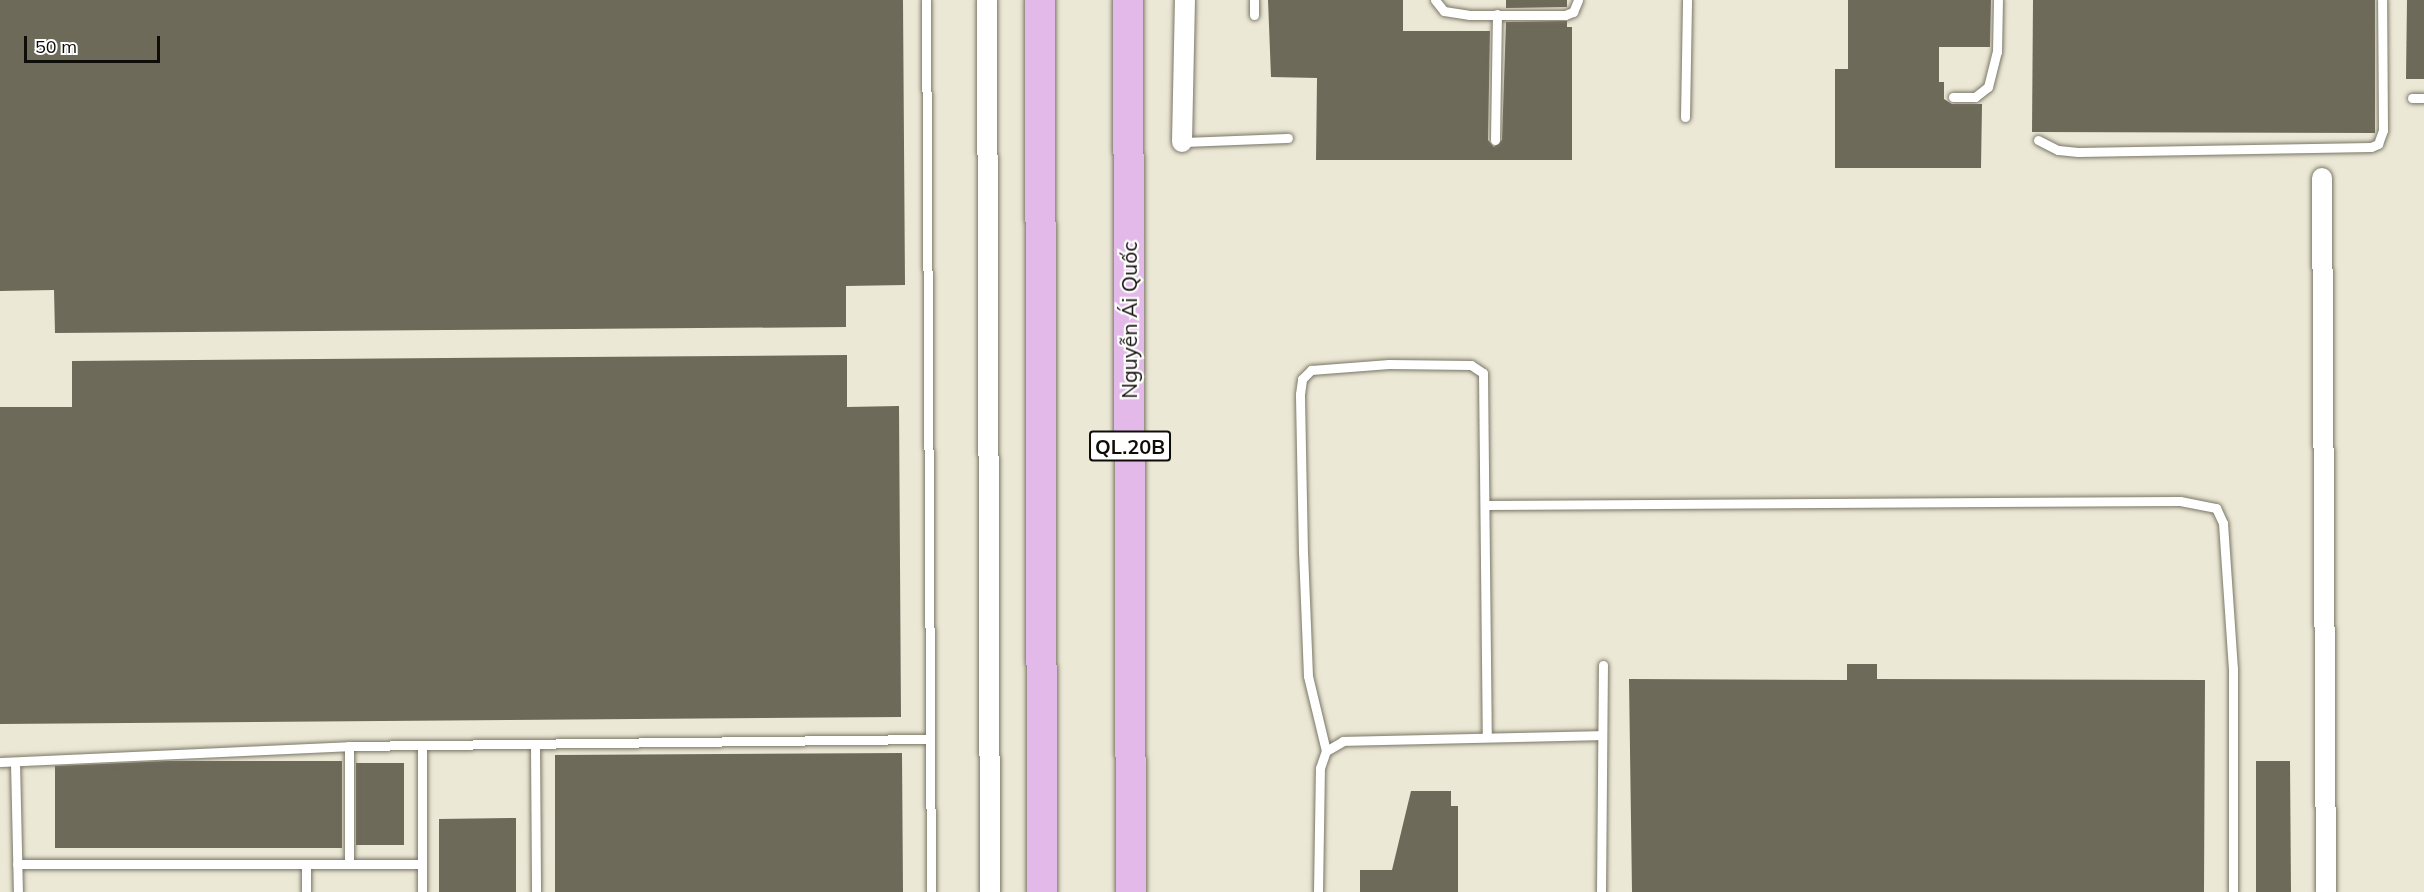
<!DOCTYPE html>
<html>
<head>
<meta charset="utf-8">
<style>
  body { margin:0 }
  #map { position:relative; width:2424px; height:892px; overflow:hidden; background:#ece8d6; font-family:Mulish,sans-serif }
  div>[style] { position:absolute }
  [style*='--x'] { left:calc(var(--x)*1px); top:calc(var(--y)*1px); width:calc(var(--w)*1px); rotate:calc(var(--a)*1deg) }
  .building>* { inset:0; background:#6d6a5a }
  .roads { filter:drop-shadow(0 0 2px #7a7666) drop-shadow(0 0 2px #7a7666) }
  .lane>* { height:9px; margin:-4.5px; padding:0 4.5px; transform-origin:4.5px; border-radius:4.5px; background:#fff }
  .street>* { height:20px; margin:-10px; padding:0 10px; transform-origin:10px; border-radius:10px; background:#fff }
  .primary>* { height:30px; margin:-15px; padding:0 15px; transform-origin:15px; border-radius:15px; background:#e2b9e8 }
  span { translate:-50% -50%; white-space:nowrap; text-align:center; line-height:1.15; -webkit-text-stroke:4.5px #fff; paint-order:stroke }
  .shield-label span { padding:2px 4px; background:#fff; border:2px solid; border-radius:4px; -webkit-text-stroke-width:0 }
  .shield-label { font-size:20px; color:#0f0d08; font-weight:700 }
  .street-label { font-size:21px; color:#0f0d08 }
  .scale { position:absolute; left:24px; top:36px; width:136px; height:27px; box-sizing:border-box; border:3px solid #0f0d08; border-top:0; padding-left:8px; font-size:18px; line-height:21px; white-space:nowrap; color:#0f0d08; -webkit-text-stroke:4px #fff; paint-order:stroke }
</style>
</head>
<body>
<div id="map">
  <div class="building">
    <div style="clip-path:polygon(0 0,903px 0,905px 285px,846px 286px,846px 327px,55px 333px,54px 290px,0 291px)"></div>
    <div style="clip-path:polygon(1268px 0,1403px 0,1403px 31px,1490px 31px,1488px 140px,1494px 147px,1502px 140px,1506px 22px,1567px 21px,1567px 27px,1572px 27px,1572px 160px,1316px 160px,1317px 78px,1271px 77px)"></div>
    <div style="clip-path:polygon(1506px 0,1567px 0,1567px 7px,1506px 8px)"></div>
    <div style="clip-path:polygon(1848px 0,1991px 0,1990px 47px,1939px 47px,1939px 82px,1944px 82px,1944px 99px,1952px 104px,1982px 104px,1981px 168px,1835px 168px,1835px 69px,1848px 69px)"></div>
    <div style="clip-path:polygon(2033px 0,2375px 0,2375px 133px,2032px 132px)"></div>
    <div style="clip-path:polygon(2407px 0,2424px 0,2424px 79px,2406px 79px)"></div>
    <div style="clip-path:polygon(847px 355px,847px 407px,899px 406px,901px 717px,0 724px,0 407px,72px 407px,72px 361px)"></div>
    <div style="clip-path:polygon(1847px 664px,1877px 664px,1877px 679px,2205px 680px,2204px 892px,1632px 892px,1629px 679px,1847px 680px)"></div>
    <div style="clip-path:polygon(902px 753px,903px 892px,555px 892px,555px 755px)"></div>
    <div style="clip-path:polygon(167px 761px,342px 761px,342px 848px,55px 848px,55px 766px)"></div>
    <div style="clip-path:polygon(2256px 761px,2290px 761px,2291px 892px,2256px 892px)"></div>
    <div style="clip-path:polygon(356px 763px,404px 763px,404px 845px,356px 845px)"></div>
    <div style="clip-path:polygon(1411px 791px,1451px 791px,1451px 806px,1458px 806px,1458px 892px,1360px 892px,1360px 870px,1392px 870px)"></div>
    <div style="clip-path:polygon(516px 818px,516px 892px,439px 892px,439px 819px)"></div>
  </div>
  <div class="roads">
    <div class="lane">
      <div style="--x:926;--y:0;--w:892;--a:89.68"></div>
      <div style="--x:1435;--y:0;--w:14;--a:51"></div>
      <div style="--x:1444;--y:11;--w:26;--a:9"></div>
      <div style="--x:1470;--y:15;--w:95;--a:0"></div>
      <div style="--x:1565;--y:15;--w:9;--a:-21"></div>
      <div style="--x:1573;--y:12;--w:13;--a:-67"></div>
      <div style="--x:1254;--y:15;--w:15;--a:-90"></div>
      <div style="--x:1953;--y:97;--w:22;--a:0"></div>
      <div style="--x:1975;--y:97;--w:16;--a:-38"></div>
      <div style="--x:1988;--y:87;--w:36;--a:-76"></div>
      <div style="--x:1997;--y:52;--w:52;--a:-88.9"></div>
      <div style="--x:2412;--y:98;--w:12;--a:0"></div>
      <div style="--x:1685;--y:117;--w:117;--a:-89"></div>
      <div style="--x:1495;--y:140;--w:126;--a:-89.1"></div>
      <div style="--x:2038;--y:140;--w:22;--a:27"></div>
      <div style="--x:2058;--y:150;--w:20;--a:6"></div>
      <div style="--x:2078;--y:152;--w:293;--a:-1"></div>
      <div style="--x:2371;--y:147;--w:8;--a:-23"></div>
      <div style="--x:2378;--y:144;--w:15;--a:-70"></div>
      <div style="--x:2383;--y:130;--w:130;--a:-90.4"></div>
      <div style="--x:1182;--y:142;--w:106;--a:-2.2"></div>
      <div style="--x:1486;--y:505;--w:694;--a:-0.33"></div>
      <div style="--x:2180;--y:501;--w:37;--a:11"></div>
      <div style="--x:2216;--y:508;--w:17;--a:65"></div>
      <div style="--x:2223;--y:523;--w:145;--a:86.1"></div>
      <div style="--x:2233;--y:668;--w:224;--a:90"></div>
      <div style="--x:535;--y:744;--w:148;--a:89.6"></div>
      <div style="--x:1326;--y:751;--w:77;--a:-103.5"></div>
      <div style="--x:1308;--y:676;--w:123;--a:-92.3"></div>
      <div style="--x:1303;--y:553;--w:159;--a:-91.1"></div>
      <div style="--x:1300;--y:394;--w:15;--a:-82"></div>
      <div style="--x:1302;--y:379;--w:13;--a:-45"></div>
      <div style="--x:1311;--y:370;--w:78;--a:-4.4"></div>
      <div style="--x:1389;--y:364;--w:82;--a:0.7"></div>
      <div style="--x:1471;--y:365;--w:14;--a:34"></div>
      <div style="--x:1483;--y:373;--w:363;--a:89.4"></div>
      <div style="--x:0;--y:762;--w:349;--a:-2.6"></div>
      <div style="--x:349;--y:746;--w:581;--a:-0.69"></div>
      <div style="--x:15;--y:762;--w:130;--a:88.7"></div>
      <div style="--x:17;--y:864;--w:405;--a:0"></div>
      <div style="--x:306;--y:864;--w:28;--a:90"></div>
      <div style="--x:349;--y:864;--w:118;--a:-90"></div>
      <div style="--x:422;--y:892;--w:147;--a:-90"></div>
      <div style="--x:1318;--y:892;--w:124;--a:-89.1"></div>
      <div style="--x:1320;--y:768;--w:18;--a:-71"></div>
      <div style="--x:1326;--y:751;--w:20;--a:-30"></div>
      <div style="--x:1343;--y:741;--w:259;--a:-1.3"></div>
      <div style="--x:1601;--y:892;--w:227;--a:-89.5"></div>
    </div>
    <div class="street">
      <div style="--x:987;--y:0;--w:892;--a:89.81"></div>
      <div style="--x:1182;--y:142;--w:142;--a:-88.8"></div>
      <div style="--x:2322;--y:178;--w:714;--a:89.68"></div>
    </div>
    <div class="primary">
      <div style="--x:1040;--y:0;--w:892;--a:89.87"></div>
      <div style="--x:1128;--y:0;--w:892;--a:89.81"></div>
    </div>
  </div>
  <div class="shield-label">
    <span style="left:1130px;top:446px">QL.20B</span>
  </div>
  <div class="street-label">
    <span style="left:1129px;top:320px;rotate:-90deg">Nguyễn Ái Quốc</span>
  </div>
  <div class="scale">50 m</div>
</div>
</body>
</html>
